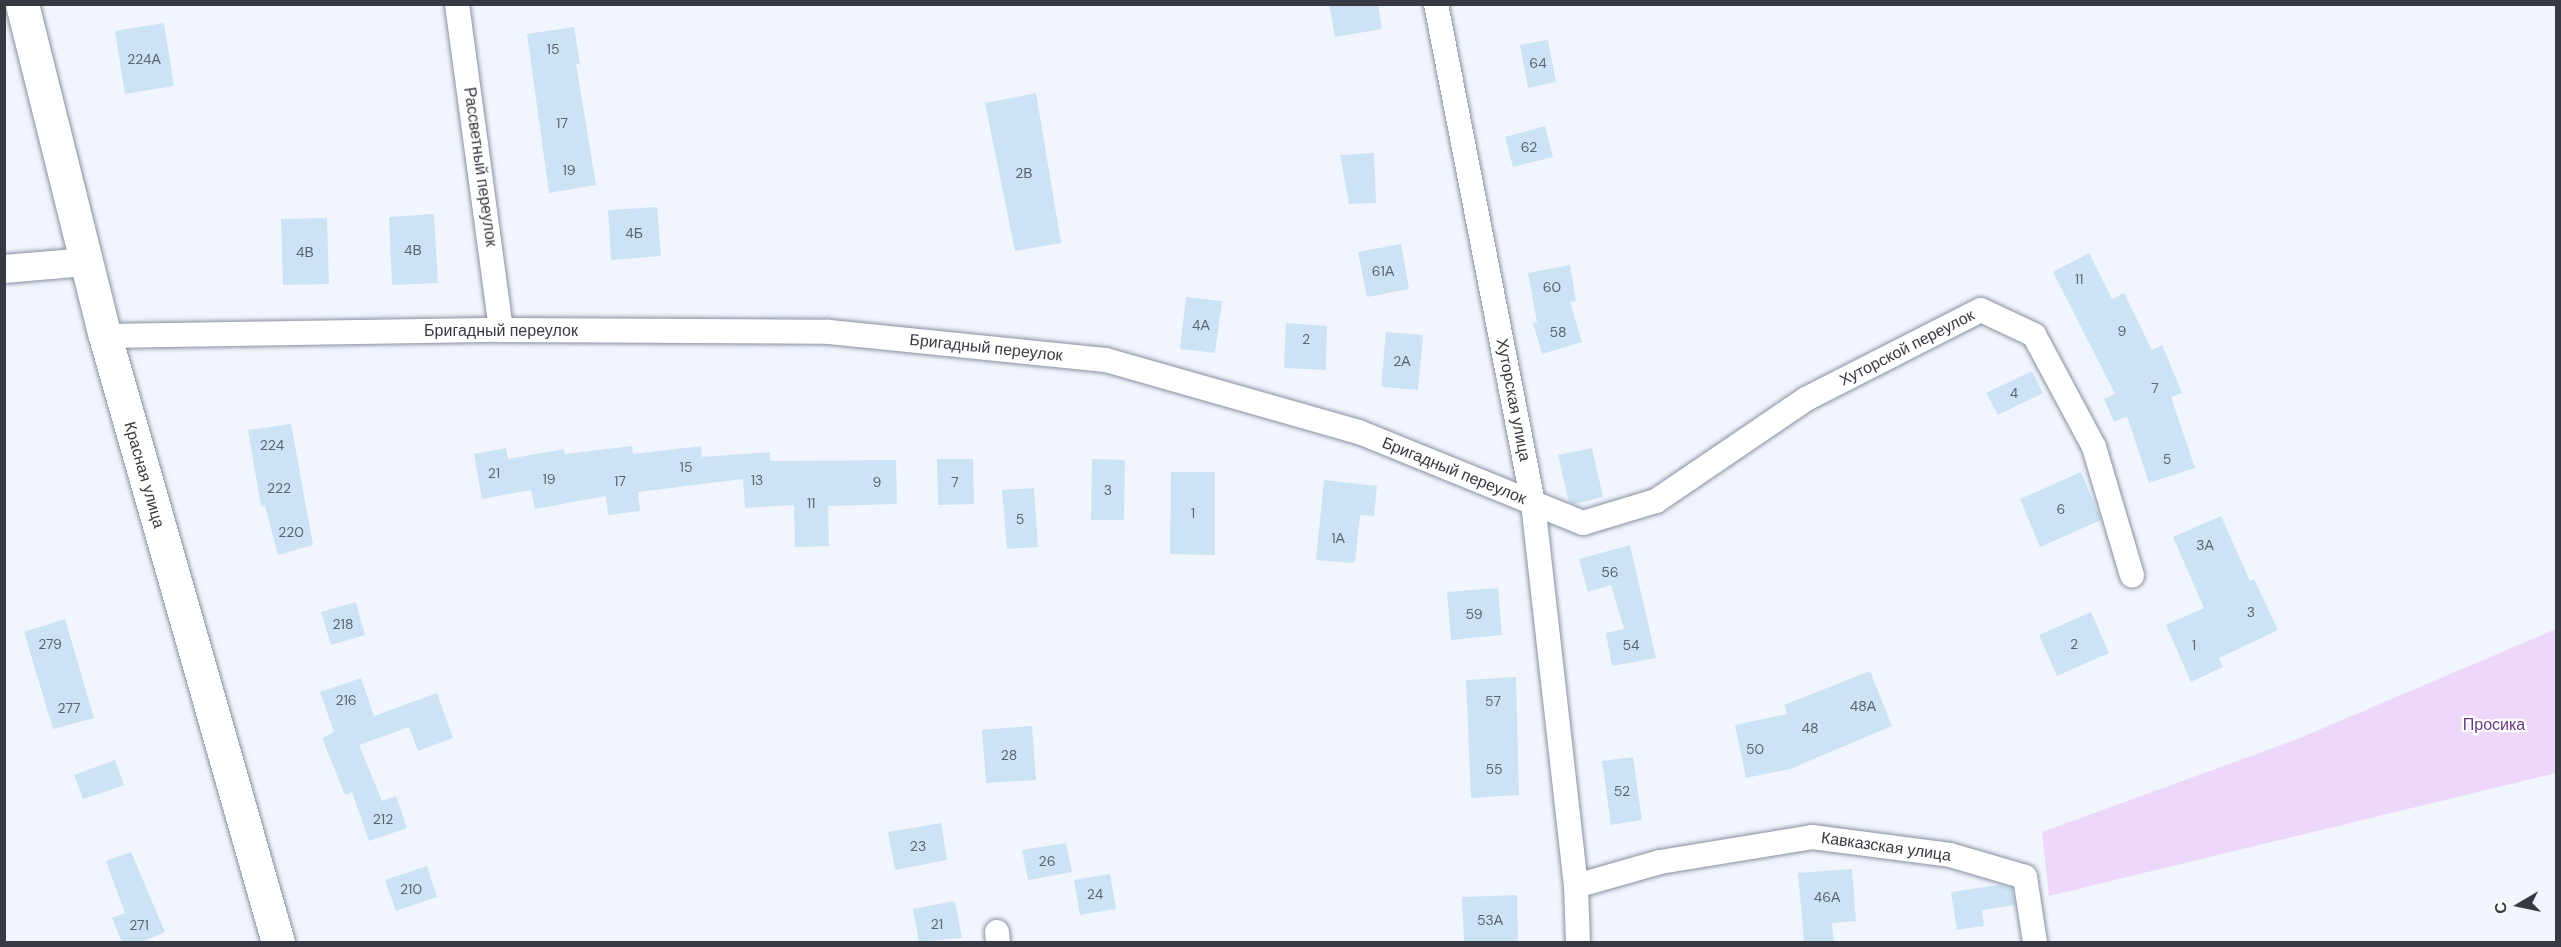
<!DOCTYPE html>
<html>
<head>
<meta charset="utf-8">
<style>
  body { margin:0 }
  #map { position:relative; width:2561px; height:947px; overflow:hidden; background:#f1f5fd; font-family:"DM Sans",sans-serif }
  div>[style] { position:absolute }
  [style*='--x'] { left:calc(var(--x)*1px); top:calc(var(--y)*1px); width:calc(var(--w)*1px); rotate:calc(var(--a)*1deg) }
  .green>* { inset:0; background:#edd8fb }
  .building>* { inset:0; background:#cce3f6 }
  .roads { filter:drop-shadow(0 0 2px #8890a1) drop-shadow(0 0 2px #8890a1) }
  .minor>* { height:24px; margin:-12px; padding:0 12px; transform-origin:12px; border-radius:12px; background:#fff }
  .tertiary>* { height:28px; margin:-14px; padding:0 14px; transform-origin:14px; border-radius:14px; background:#fff }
  .secondary>* { height:33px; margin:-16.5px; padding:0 16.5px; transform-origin:16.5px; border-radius:16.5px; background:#fff }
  span { translate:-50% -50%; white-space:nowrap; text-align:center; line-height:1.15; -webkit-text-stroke:4.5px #fff; paint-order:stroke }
  .number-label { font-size:14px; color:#5c646f }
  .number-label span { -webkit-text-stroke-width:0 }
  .street-label { font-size:16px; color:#373a42 }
  .park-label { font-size:16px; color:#673a7f }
  .frame { position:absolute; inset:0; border:6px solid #373a42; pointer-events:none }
  .north { position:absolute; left:2489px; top:875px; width:60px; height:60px; -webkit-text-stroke:4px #fff; paint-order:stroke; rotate:261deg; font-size:16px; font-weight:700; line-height:24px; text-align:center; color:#373a42 }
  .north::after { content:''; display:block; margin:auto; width:21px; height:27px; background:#373a42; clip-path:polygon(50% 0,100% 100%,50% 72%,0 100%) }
</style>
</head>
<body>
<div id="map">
  <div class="green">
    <div style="clip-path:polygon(2556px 629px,2556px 773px,2049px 896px,2042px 832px,2295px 740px)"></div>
  </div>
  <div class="building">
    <div style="clip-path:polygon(1329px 4px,1378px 4px,1382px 29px,1335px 37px)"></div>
    <div style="clip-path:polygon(164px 23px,174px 86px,125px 94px,115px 31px)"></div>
    <div style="clip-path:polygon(574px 27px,580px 64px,576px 64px,596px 185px,549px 193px,527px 34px)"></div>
    <div style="clip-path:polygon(1548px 40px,1556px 82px,1528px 88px,1520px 45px)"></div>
    <div style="clip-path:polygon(1036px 93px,1061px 243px,1015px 251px,985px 103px)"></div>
    <div style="clip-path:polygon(1545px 126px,1553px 157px,1513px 167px,1505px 137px)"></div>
    <div style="clip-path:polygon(1374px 153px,1376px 203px,1349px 204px,1340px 155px)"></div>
    <div style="clip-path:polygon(657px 207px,661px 256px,611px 260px,608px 210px)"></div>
    <div style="clip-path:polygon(434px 214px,438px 283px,392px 285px,389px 217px)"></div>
    <div style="clip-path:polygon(327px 218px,329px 284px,283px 285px,281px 219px)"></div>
    <div style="clip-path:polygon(1401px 244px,1409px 289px,1367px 297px,1358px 252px)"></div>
    <div style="clip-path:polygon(2089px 253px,2112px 299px,2124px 293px,2152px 350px,2162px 345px,2182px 393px,2171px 397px,2195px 468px,2149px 483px,2127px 416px,2114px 422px,2104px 399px,2115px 394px,2053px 272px)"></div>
    <div style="clip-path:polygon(1570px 265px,1576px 301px,1570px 302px,1582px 342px,1542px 354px,1533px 323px,1537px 322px,1528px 273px)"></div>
    <div style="clip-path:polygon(1186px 297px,1222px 301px,1215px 353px,1180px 349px)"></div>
    <div style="clip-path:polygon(1286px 323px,1327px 326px,1326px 370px,1284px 368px)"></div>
    <div style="clip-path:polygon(1386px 332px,1423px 335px,1418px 390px,1381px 387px)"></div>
    <div style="clip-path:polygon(2032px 371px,2043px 393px,1998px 415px,1986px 393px)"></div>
    <div style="clip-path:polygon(291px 424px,313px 545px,278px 555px,265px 506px,261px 507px,248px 430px)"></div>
    <div style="clip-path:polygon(632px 446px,633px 454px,701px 446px,702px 457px,770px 452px,770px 461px,896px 460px,897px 504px,828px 506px,829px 546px,795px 547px,794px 505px,745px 508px,743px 479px,638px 492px,640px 511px,608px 515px,606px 496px,535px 509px,531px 490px,482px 499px,474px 454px,506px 448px,508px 459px,564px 449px,565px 454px)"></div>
    <div style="clip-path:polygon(1592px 448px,1603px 497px,1574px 504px,1569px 502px,1558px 455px)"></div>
    <div style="clip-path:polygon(937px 459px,973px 459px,974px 504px,938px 505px)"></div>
    <div style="clip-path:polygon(1092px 459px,1125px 460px,1124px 520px,1091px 520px)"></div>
    <div style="clip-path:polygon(1171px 472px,1215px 472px,1215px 555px,1170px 554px)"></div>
    <div style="clip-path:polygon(2081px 472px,2101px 520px,2040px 547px,2020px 499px)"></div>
    <div style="clip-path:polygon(1324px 480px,1377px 486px,1374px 516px,1360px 515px,1355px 563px,1316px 560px)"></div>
    <div style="clip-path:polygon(1034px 488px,1038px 547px,1007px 549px,1002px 490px)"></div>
    <div style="clip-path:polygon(2221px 516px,2250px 581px,2254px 579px,2278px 630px,2219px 658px,2223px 667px,2191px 682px,2166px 625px,2204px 608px,2173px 537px)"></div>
    <div style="clip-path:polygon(1630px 545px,1656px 658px,1612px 666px,1606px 633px,1624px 629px,1611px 585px,1588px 592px,1579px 559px)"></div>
    <div style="clip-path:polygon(1498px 588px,1502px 635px,1451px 640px,1447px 592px)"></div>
    <div style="clip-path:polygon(356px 602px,365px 635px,331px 645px,321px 612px)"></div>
    <div style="clip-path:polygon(2091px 612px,2109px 653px,2057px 676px,2039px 635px)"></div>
    <div style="clip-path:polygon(65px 619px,94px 718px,53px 729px,24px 632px)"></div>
    <div style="clip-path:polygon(1870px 671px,1892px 726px,1790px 769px,1746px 778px,1735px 725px,1787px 714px,1784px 705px)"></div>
    <div style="clip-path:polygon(1516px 677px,1519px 795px,1471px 798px,1466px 680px)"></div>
    <div style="clip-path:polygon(361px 678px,374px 716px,437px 693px,453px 738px,418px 751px,409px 727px,359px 745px,382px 801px,396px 796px,407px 828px,369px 841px,352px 792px,345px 795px,322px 738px,334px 732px,320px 692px)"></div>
    <div style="clip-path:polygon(1032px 726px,1036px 780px,986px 783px,982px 730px)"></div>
    <div style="clip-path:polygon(1633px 757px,1642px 820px,1611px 825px,1602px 761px)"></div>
    <div style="clip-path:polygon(115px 760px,124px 785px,83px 799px,74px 775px)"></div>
    <div style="clip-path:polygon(941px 823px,947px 860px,895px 870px,888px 832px)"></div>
    <div style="clip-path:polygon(1066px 843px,1072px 872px,1028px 880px,1022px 850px)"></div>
    <div style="clip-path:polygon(131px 852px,165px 932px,142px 942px,122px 942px,112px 918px,125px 913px,106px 861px)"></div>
    <div style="clip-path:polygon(427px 866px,437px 897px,396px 911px,385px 880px)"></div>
    <div style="clip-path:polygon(1852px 869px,1856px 921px,1832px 923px,1834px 942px,1804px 942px,1798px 873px)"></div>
    <div style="clip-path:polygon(1110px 874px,1116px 909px,1080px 915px,1074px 880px)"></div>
    <div style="clip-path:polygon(2000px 885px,2012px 888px,2015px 905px,1982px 910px,1984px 926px,1957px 930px,1951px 892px)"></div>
    <div style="clip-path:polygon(1517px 895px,1518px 942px,1464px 942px,1462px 897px)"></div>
    <div style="clip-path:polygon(955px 901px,962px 938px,919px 942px,913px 909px)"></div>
  </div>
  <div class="roads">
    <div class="minor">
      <div style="--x:457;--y:4;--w:329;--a:82.3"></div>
      <div style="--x:1436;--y:4;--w:508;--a:79"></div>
      <div style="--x:1533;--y:503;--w:385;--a:83.6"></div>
      <div style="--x:1576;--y:886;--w:56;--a:88"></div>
      <div style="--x:105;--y:336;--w:396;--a:-0.9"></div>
      <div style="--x:501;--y:330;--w:328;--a:0.3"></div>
      <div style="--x:829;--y:332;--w:278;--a:5.8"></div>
      <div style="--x:1106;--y:360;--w:263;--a:15.9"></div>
      <div style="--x:1359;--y:432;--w:242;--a:22.1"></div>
      <div style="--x:1583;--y:523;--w:76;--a:-16.8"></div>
      <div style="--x:1656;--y:501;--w:181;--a:-34.2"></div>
      <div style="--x:1806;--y:399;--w:196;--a:-27"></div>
      <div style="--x:1981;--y:310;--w:59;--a:25.3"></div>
      <div style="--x:2034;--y:335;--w:127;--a:61.8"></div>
      <div style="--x:2094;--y:447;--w:134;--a:73.5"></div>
      <div style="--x:1576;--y:886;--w:87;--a:-15.9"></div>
      <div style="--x:1660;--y:862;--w:154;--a:-9.3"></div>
      <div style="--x:1812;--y:837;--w:139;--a:7.4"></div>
      <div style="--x:1950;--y:855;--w:78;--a:16.3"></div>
      <div style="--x:2025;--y:877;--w:66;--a:81.3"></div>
      <div style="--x:997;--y:932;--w:10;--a:84"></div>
    </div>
    <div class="tertiary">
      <div style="--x:4;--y:269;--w:81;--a:-4.9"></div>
    </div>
    <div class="secondary">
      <div style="--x:22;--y:4;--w:342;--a:76"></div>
      <div style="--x:105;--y:336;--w:630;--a:74.07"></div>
    </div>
  </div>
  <div class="number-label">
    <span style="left:553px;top:49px">15</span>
    <span style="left:144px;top:59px">224А</span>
    <span style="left:1538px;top:63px">64</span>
    <span style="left:562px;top:123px">17</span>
    <span style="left:1529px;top:147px">62</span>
    <span style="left:569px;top:170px">19</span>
    <span style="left:1024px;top:173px">2В</span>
    <span style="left:634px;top:233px">4Б</span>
    <span style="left:413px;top:250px">4В</span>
    <span style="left:305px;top:252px">4В</span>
    <span style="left:1383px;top:271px">61А</span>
    <span style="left:2079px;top:279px">11</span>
    <span style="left:1552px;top:287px">60</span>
    <span style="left:1201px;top:325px">4А</span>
    <span style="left:2122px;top:331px">9</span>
    <span style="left:1558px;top:332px">58</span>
    <span style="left:1306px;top:339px">2</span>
    <span style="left:1402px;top:361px">2А</span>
    <span style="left:2155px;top:388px">7</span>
    <span style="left:2014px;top:393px">4</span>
    <span style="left:272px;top:445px">224</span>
    <span style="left:2167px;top:459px">5</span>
    <span style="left:686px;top:467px">15</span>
    <span style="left:494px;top:473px">21</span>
    <span style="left:549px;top:479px">19</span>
    <span style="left:757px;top:480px">13</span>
    <span style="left:620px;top:481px">17</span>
    <span style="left:877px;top:482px">9</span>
    <span style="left:955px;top:482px">7</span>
    <span style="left:279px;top:488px">222</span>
    <span style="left:1108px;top:490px">3</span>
    <span style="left:811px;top:503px">11</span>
    <span style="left:2061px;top:509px">6</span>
    <span style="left:1193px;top:513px">1</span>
    <span style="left:1020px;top:519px">5</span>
    <span style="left:291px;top:532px">220</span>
    <span style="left:1338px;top:538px">1А</span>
    <span style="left:2205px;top:545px">3А</span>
    <span style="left:1610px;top:572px">56</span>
    <span style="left:2251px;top:612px">3</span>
    <span style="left:1474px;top:614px">59</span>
    <span style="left:343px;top:624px">218</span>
    <span style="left:50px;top:644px">279</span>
    <span style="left:2074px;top:644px">2</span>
    <span style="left:1631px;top:645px">54</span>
    <span style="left:2194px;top:645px">1</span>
    <span style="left:346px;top:700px">216</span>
    <span style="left:1493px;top:701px">57</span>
    <span style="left:1863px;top:706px">48А</span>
    <span style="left:69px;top:708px">277</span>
    <span style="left:1810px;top:728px">48</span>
    <span style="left:1755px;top:749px">50</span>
    <span style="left:1009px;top:755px">28</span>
    <span style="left:1494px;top:769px">55</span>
    <span style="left:1622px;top:791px">52</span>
    <span style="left:383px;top:819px">212</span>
    <span style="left:918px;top:846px">23</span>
    <span style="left:1047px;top:861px">26</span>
    <span style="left:411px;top:889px">210</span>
    <span style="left:1095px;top:894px">24</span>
    <span style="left:1827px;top:897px">46А</span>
    <span style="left:1490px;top:920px">53А</span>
    <span style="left:937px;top:924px">21</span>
    <span style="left:139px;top:925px">271</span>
  </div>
  <div class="street-label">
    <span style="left:480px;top:167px;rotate:82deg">Рассветный переулок</span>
    <span style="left:501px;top:331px">Бригадный переулок</span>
    <span style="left:986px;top:348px;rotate:6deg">Бригадный переулок</span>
    <span style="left:1907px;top:348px;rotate:-27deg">Хуторской переулок</span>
    <span style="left:1513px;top:400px;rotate:79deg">Хуторская улица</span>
    <span style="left:1454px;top:471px;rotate:22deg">Бригадный переулок</span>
    <span style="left:144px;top:475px;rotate:74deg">Красная улица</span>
    <span style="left:1886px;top:847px;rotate:8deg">Кавказская улица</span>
  </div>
  <div class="park-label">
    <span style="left:2494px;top:725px">Просика</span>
  </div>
  <div class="frame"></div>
  <div class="north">С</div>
</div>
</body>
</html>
